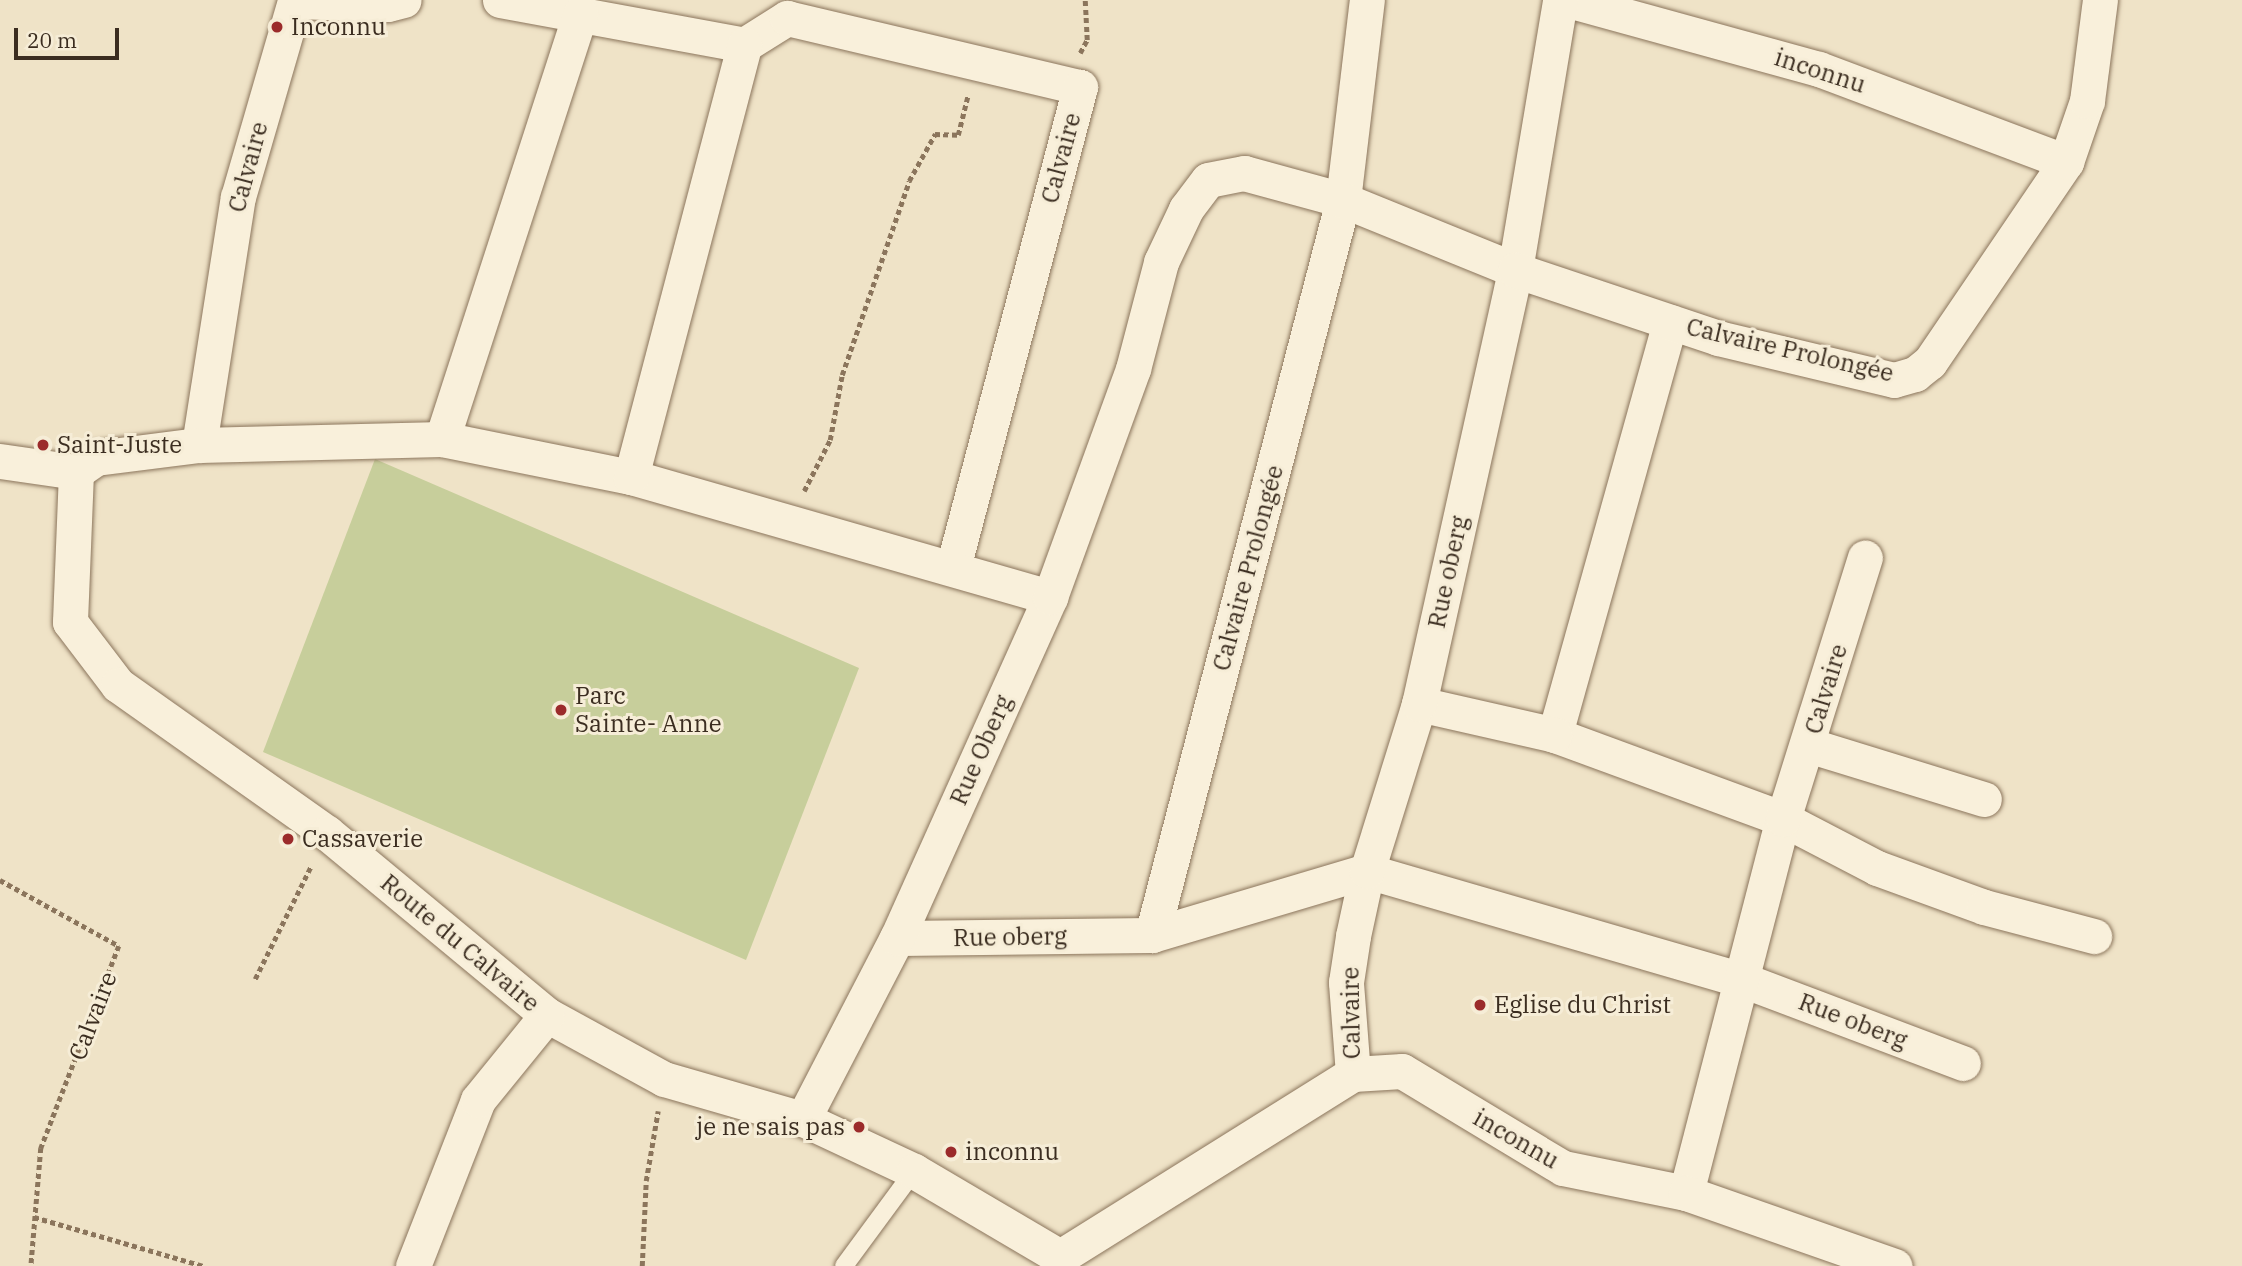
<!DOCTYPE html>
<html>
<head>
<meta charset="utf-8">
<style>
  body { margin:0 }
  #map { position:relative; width:2242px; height:1266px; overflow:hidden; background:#efe3c7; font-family:"IBM Plex Serif",serif }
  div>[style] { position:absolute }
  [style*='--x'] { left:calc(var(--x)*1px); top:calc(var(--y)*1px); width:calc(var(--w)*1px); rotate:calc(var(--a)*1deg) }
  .green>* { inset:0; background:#c7ce9b }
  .path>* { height:4.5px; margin-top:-2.25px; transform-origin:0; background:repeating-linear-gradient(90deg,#8b755c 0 5px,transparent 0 8.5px) }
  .roads { filter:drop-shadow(0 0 2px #8b755c) drop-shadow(0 0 2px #8b755c) }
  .service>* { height:18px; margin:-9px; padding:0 9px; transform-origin:9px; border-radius:9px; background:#f9f0db }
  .minor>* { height:35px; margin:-17.5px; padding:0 17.5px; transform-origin:17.5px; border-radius:17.5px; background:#f9f0db }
  .dots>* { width:19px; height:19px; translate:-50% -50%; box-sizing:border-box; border:4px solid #f6edd7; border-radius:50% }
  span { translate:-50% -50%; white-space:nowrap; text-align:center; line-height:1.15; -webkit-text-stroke:6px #f6edd7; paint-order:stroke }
  .poi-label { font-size:24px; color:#3b2d20 }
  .left { translate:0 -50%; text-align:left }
  .right { translate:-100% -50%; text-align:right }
  .street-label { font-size:24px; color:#3b2d20 }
  .scale { position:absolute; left:14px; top:28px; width:105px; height:32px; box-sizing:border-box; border:4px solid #3b2d20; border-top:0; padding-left:9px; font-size:21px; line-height:24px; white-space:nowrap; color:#3b2d20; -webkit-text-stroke:5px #f6edd7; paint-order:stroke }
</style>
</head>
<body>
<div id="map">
  <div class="green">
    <div style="clip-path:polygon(375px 459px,859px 668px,746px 960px,263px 752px)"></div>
  </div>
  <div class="path">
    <div style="--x:1080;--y:53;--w:15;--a:-62"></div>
    <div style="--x:1087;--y:40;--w:40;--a:-92.9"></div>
    <div style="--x:804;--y:491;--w:57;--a:-63"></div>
    <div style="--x:830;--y:440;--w:66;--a:-79.5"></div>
    <div style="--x:842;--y:375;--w:205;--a:-70.9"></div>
    <div style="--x:909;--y:181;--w:54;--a:-61"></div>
    <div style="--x:935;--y:134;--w:23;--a:2"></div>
    <div style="--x:958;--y:135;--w:41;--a:-76"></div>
    <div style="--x:0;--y:880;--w:136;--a:29"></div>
    <div style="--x:119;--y:946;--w:217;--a:111.1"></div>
    <div style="--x:41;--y:1148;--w:118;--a:94.8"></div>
    <div style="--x:255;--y:979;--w:126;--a:-63.6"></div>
    <div style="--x:34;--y:1217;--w:177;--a:16.1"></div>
    <div style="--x:642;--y:1266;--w:85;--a:-87.3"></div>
    <div style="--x:646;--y:1181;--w:71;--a:-80.3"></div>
  </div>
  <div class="roads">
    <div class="service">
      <div style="--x:844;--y:1266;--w:118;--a:-53.6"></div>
    </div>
    <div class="minor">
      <div style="--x:500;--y:0;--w:248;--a:10.4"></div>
      <div style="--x:744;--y:45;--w:51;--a:-32.1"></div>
      <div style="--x:787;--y:18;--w:301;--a:13.3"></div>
      <div style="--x:1080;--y:87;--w:498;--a:104.8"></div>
      <div style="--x:1568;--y:0;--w:260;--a:15.4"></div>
      <div style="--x:1819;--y:69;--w:264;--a:20.6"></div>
      <div style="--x:1670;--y:322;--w:429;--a:105.6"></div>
      <div style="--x:1555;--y:735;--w:243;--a:20.2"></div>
      <div style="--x:1783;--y:819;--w:106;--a:27.5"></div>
      <div style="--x:1877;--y:868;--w:114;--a:20"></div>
      <div style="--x:1984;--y:907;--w:114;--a:14.8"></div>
      <div style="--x:442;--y:439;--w:447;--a:-72"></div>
      <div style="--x:199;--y:445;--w:251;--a:-81.1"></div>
      <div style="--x:238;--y:197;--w:204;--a:-73.8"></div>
      <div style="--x:295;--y:1;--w:93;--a:1.8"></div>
      <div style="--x:388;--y:4;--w:16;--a:-14"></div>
      <div style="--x:0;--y:461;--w:77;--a:8.2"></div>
      <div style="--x:76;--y:472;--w:150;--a:92.3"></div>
      <div style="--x:70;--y:622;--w:79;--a:52.7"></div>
      <div style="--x:118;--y:685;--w:256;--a:35.3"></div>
      <div style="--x:327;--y:833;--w:286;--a:39.6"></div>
      <div style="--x:547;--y:1015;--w:133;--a:28.7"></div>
      <div style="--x:664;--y:1079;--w:145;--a:16.1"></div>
      <div style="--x:803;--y:1119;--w:123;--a:25.1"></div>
      <div style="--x:914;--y:1171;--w:169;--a:30.5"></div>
      <div style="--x:76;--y:472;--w:24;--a:-35"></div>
      <div style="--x:96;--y:458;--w:104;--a:-7.2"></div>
      <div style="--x:199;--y:445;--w:243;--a:-1.4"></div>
      <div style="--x:442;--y:439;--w:193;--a:11.4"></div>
      <div style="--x:631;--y:477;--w:436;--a:16"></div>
      <div style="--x:631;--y:477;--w:447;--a:-75.3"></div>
      <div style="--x:1419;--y:704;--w:139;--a:12.8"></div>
      <div style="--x:1808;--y:745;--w:184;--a:17.1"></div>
      <div style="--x:1152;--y:935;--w:759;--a:-75.43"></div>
      <div style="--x:1343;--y:200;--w:201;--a:-83.2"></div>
      <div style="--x:897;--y:938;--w:255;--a:-0.7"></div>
      <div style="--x:1152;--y:935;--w:224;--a:-16.6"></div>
      <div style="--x:1367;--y:871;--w:391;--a:16.2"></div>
      <div style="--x:1743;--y:980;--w:235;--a:20.7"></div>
      <div style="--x:1353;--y:1074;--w:92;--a:-94.4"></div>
      <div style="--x:1346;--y:982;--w:47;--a:-81.3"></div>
      <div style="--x:1353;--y:936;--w:66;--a:-77.8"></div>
      <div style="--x:1367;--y:871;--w:175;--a:-72.7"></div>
      <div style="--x:1419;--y:704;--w:444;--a:-77.5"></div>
      <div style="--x:1515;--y:270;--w:274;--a:-80.5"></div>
      <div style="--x:803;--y:1119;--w:204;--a:-62.6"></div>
      <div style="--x:897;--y:938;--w:374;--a:-65.8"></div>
      <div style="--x:1050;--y:597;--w:243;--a:-70"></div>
      <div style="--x:1133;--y:369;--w:111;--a:-75.3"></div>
      <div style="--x:1161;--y:262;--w:59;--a:-64.7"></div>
      <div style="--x:1186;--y:209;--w:36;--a:-53"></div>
      <div style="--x:1208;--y:180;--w:37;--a:-11"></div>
      <div style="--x:1244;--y:173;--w:103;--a:15.3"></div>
      <div style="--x:1343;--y:200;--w:186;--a:22.1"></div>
      <div style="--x:1515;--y:270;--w:214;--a:18.5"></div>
      <div style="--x:1718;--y:338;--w:181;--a:13.4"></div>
      <div style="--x:1894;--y:380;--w:22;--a:-16"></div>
      <div style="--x:1915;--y:374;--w:19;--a:-39"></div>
      <div style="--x:1930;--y:362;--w:242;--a:-55.8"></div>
      <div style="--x:2066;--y:162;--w:65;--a:-71"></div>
      <div style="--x:2087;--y:101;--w:102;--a:-82.7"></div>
      <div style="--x:1686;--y:1193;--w:386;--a:-75.5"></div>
      <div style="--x:1783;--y:819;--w:274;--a:-72.6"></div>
      <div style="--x:1060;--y:1257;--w:345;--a:-32"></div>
      <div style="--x:1353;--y:1074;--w:49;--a:-3.5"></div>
      <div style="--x:1402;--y:1071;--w:188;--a:31.1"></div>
      <div style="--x:1563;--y:1168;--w:126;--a:11.5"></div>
      <div style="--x:1686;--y:1193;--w:221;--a:19.3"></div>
      <div style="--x:413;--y:1266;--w:178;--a:-68.6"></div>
      <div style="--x:478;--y:1100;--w:109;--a:-50.9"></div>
    </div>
  </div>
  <div class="dots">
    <div style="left:277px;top:27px;background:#9b2b2b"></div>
    <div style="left:43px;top:445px;background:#9b2b2b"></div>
    <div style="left:561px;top:710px;background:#9b2b2b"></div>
    <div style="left:288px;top:839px;background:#9b2b2b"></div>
    <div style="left:1480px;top:1005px;background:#9b2b2b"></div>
    <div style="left:859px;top:1127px;background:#9b2b2b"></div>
    <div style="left:951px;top:1152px;background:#9b2b2b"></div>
  </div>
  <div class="poi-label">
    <span class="left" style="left:291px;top:27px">Inconnu</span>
    <span class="left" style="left:57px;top:445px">Saint-Juste</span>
    <span class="left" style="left:575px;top:710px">Parc<br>Sainte- Anne</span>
    <span class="left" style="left:302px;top:839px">Cassaverie</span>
    <span class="left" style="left:1494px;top:1005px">Eglise du Christ</span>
    <span class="right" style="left:845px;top:1127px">je ne sais pas</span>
    <span class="left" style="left:965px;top:1152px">inconnu</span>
  </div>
  <div class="street-label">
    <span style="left:1820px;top:71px;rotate:18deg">inconnu</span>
    <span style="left:1061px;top:158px;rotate:-75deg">Calvaire</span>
    <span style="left:248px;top:167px;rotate:-75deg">Calvaire</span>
    <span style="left:1790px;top:350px;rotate:13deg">Calvaire Prolongée</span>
    <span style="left:1248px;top:568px;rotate:-75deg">Calvaire Prolongée</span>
    <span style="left:1448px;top:572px;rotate:-78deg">Rue oberg</span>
    <span style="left:1826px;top:689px;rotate:-73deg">Calvaire</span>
    <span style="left:981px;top:750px;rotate:-66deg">Rue Oberg</span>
    <span style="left:1010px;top:937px;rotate:-1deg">Rue oberg</span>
    <span style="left:460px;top:943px;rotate:40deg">Route du Calvaire</span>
    <span style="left:1351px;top:1013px;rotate:-91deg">Calvaire</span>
    <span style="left:93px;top:1016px;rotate:-69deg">Calvaire</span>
    <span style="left:1853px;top:1021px;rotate:21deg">Rue oberg</span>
    <span style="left:1516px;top:1139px;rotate:30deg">inconnu</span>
  </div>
  <div class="scale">20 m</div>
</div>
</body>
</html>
